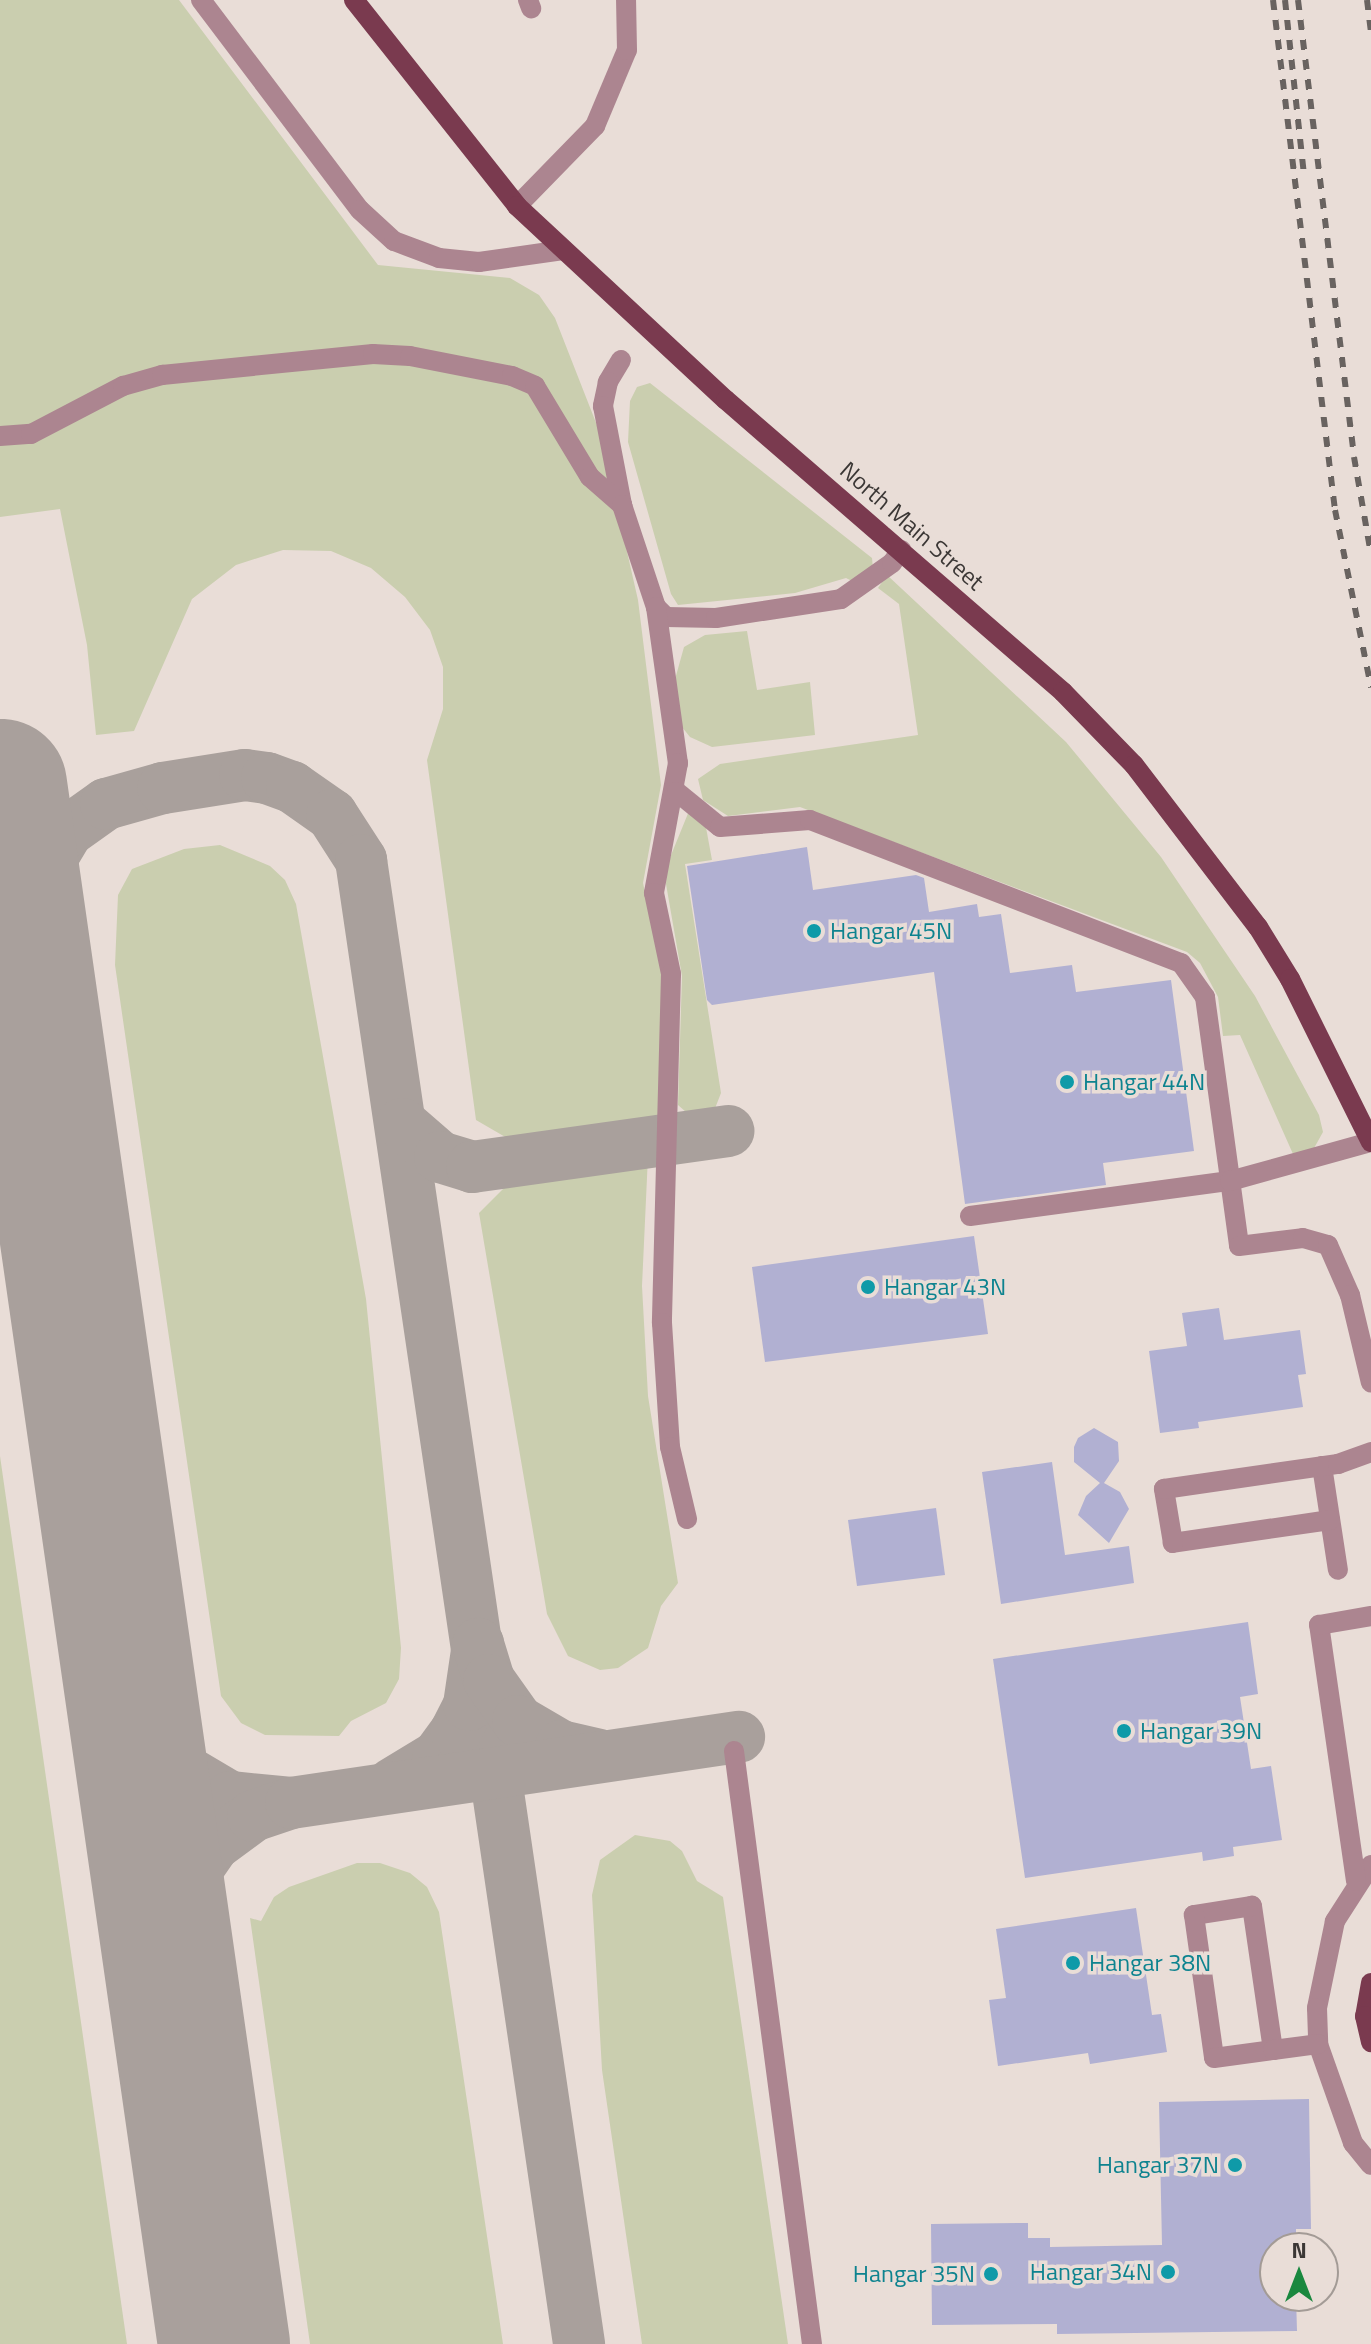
<!DOCTYPE html>
<html>
<head>
<meta charset="utf-8">
<style>
  body { margin:0 }
  #map { position:relative; width:1371px; height:2344px; overflow:hidden; background:#e9ddd7; font-family:"Titillium Web",sans-serif }
  div>[style] { position:absolute }
  [style*='--x'] { left:calc(var(--x)*1px); top:calc(var(--y)*1px); width:calc(var(--w)*1px); rotate:calc(var(--a)*1deg) }
  .green>* { inset:0; background:#caceaf }
  .taxiway>* { height:52px; margin:-26px; padding:0 26px; transform-origin:26px; border-radius:26px; background:#a9a09c }
  .runway>* { height:132px; margin:-66px; padding:0 66px; transform-origin:66px; border-radius:66px; background:#a9a09c }
  .building>* { inset:0; background:#b1b0d2 }
  .minor>* { height:20px; margin:-10px; padding:0 10px; transform-origin:10px; border-radius:10px; background:#ac8590 }
  .major>* { height:20px; margin:-10px; padding:0 10px; transform-origin:10px; border-radius:10px; background:#7a3a4f }
  .rail>* { height:6px; margin-top:-3px; transform-origin:0; background:repeating-linear-gradient(90deg,#696360 0 10px,transparent 0 20px) }
  .dots>* { width:22px; height:22px; translate:-50% -50%; box-sizing:border-box; border:4px solid #e9ddd7; border-radius:50% }
  span { translate:-50% -50%; white-space:nowrap; text-align:center; line-height:1.15; -webkit-text-stroke:7px #e9ddd7; paint-order:stroke }
  .street-label { font-size:24px; color:#3b3735 }
  .culture-label { font-size:24px; color:#0d838f }
  .left { translate:0 -50%; text-align:left }
  .right { translate:-100% -50%; text-align:right }
  .north { position:absolute; left:1259px; top:2232px; width:80px; height:80px; box-sizing:border-box; background:#e9ddd7; border:2px solid #a39b96; border-radius:50%; rotate:0deg; font-size:22px; font-weight:700; line-height:32px; text-align:center; color:#3b3735 }
  .north::after { content:''; display:block; margin:auto; width:28px; height:36px; background:#1a883f; clip-path:polygon(50% 0,100% 100%,50% 72%,0 100%) }
</style>
</head>
<body>
<div id="map">
  <div class="green">
    <div style="clip-path:polygon(0 0,179px 0,378px 265px,510px 278px,539px 295px,555px 318px,600px 433px,638px 600px,661px 785px,643px 883px,662px 974px,659px 1125px,519px 1145px,476px 1120px,427px 760px,443px 709px,443px 667px,430px 630px,405px 597px,371px 568px,331px 551px,283px 550px,236px 565px,192px 599px,134px 731px,96px 735px,87px 645px,60px 509px,0 517px)"></div>
    <div style="clip-path:polygon(650px 383px,872px 558px,873px 569px,856px 583px,846px 578px,795px 593px,678px 605px,671px 594px,628px 442px,630px 401px,637px 387px)"></div>
    <div style="clip-path:polygon(887px 575px,1066px 742px,1161px 857px,1255px 996px,1319px 1115px,1323px 1132px,1313px 1150px,1293px 1154px,1240px 1035px,1223px 1036px,1218px 997px,1200px 963px,1187px 952px,800px 807px,728px 816px,703px 800px,698px 779px,720px 764px,918px 735px,899px 604px,878px 588px)"></div>
    <div style="clip-path:polygon(747px 631px,757px 690px,810px 682px,815px 735px,712px 747px,690px 737px,682px 727px,674px 683px,684px 647px,705px 635px)"></div>
    <div style="clip-path:polygon(689px 811px,705px 822px,712px 860px,685px 864px,721px 1093px,714px 1111px,695px 1120px,678px 1105px,682px 976px,666px 884px,667px 865px)"></div>
    <div style="clip-path:polygon(220px 845px,270px 866px,285px 880px,296px 904px,366px 1299px,401px 1648px,399px 1679px,386px 1703px,351px 1721px,339px 1736px,265px 1735px,241px 1723px,221px 1696px,115px 965px,118px 895px,132px 869px,184px 849px)"></div>
    <div style="clip-path:polygon(648px 1156px,642px 1286px,648px 1396px,678px 1583px,661px 1606px,648px 1648px,618px 1668px,600px 1670px,568px 1656px,547px 1614px,479px 1213px,516px 1176px)"></div>
    <div style="clip-path:polygon(0 1456px,127px 2344px,0 2344px)"></div>
    <div style="clip-path:polygon(635px 1835px,670px 1841px,682px 1851px,697px 1881px,723px 1897px,788px 2344px,642px 2344px,602px 2070px,592px 1895px,600px 1860px)"></div>
    <div style="clip-path:polygon(357px 1863px,380px 1863px,410px 1873px,427px 1887px,439px 1912px,503px 2344px,310px 2344px,250px 1918px,261px 1921px,274px 1897px,289px 1887px)"></div>
  </div>
  <div class="taxiway">
    <div style="--x:31;--y:996;--w:111;--a:-84.3"></div>
    <div style="--x:42;--y:886;--w:34;--a:-69"></div>
    <div style="--x:54;--y:854;--w:27;--a:-59"></div>
    <div style="--x:68;--y:831;--w:47;--a:-35.4"></div>
    <div style="--x:106;--y:804;--w:59;--a:-15.7"></div>
    <div style="--x:163;--y:788;--w:83;--a:-9"></div>
    <div style="--x:245;--y:775;--w:22;--a:8"></div>
    <div style="--x:267;--y:778;--w:27;--a:20"></div>
    <div style="--x:292;--y:787;--w:49;--a:35"></div>
    <div style="--x:332;--y:815;--w:54;--a:57.2"></div>
    <div style="--x:361;--y:860;--w:1500;--a:81.64"></div>
    <div style="--x:402;--y:1124;--w:50;--a:41"></div>
    <div style="--x:440;--y:1157;--w:34;--a:17"></div>
    <div style="--x:472;--y:1167;--w:259;--a:-8"></div>
    <div style="--x:128;--y:1669;--w:28;--a:88"></div>
    <div style="--x:129;--y:1697;--w:29;--a:63"></div>
    <div style="--x:142;--y:1723;--w:54;--a:51"></div>
    <div style="--x:176;--y:1765;--w:63;--a:30.7"></div>
    <div style="--x:230;--y:1797;--w:61;--a:5.6"></div>
    <div style="--x:392;--y:1784;--w:54;--a:-31.3"></div>
    <div style="--x:438;--y:1756;--w:31;--a:-54"></div>
    <div style="--x:456;--y:1731;--w:29;--a:-63"></div>
    <div style="--x:469;--y:1705;--w:62;--a:-81.6"></div>
    <div style="--x:478;--y:1644;--w:38;--a:73"></div>
    <div style="--x:489;--y:1680;--w:50;--a:54.7"></div>
    <div style="--x:518;--y:1721;--w:50;--a:30.2"></div>
    <div style="--x:561;--y:1746;--w:39;--a:13"></div>
    <div style="--x:172;--y:1984;--w:38;--a:-101"></div>
    <div style="--x:165;--y:1947;--w:50;--a:-76.2"></div>
    <div style="--x:177;--y:1898;--w:65;--a:-55.1"></div>
    <div style="--x:214;--y:1845;--w:49;--a:-36.6"></div>
    <div style="--x:253;--y:1816;--w:40;--a:-18.9"></div>
    <div style="--x:291;--y:1803;--w:453;--a:-8.4"></div>
  </div>
  <div class="runway">
    <div style="--x:1;--y:785;--w:1575;--a:81.86"></div>
  </div>
  <div class="building">
    <div style="clip-path:polygon(807px 847px,813px 890px,916px 875px,924px 878px,929px 912px,977px 904px,979px 917px,1001px 914px,1010px 973px,1072px 965px,1076px 992px,1171px 980px,1194px 1151px,1103px 1163px,1106px 1185px,965px 1204px,934px 972px,712px 1005px,707px 1000px,687px 866px)"></div>
    <div style="clip-path:polygon(974px 1236px,988px 1334px,765px 1362px,752px 1267px)"></div>
    <div style="clip-path:polygon(1219px 1308px,1224px 1340px,1300px 1330px,1306px 1374px,1298px 1375px,1303px 1407px,1198px 1422px,1199px 1428px,1160px 1433px,1149px 1351px,1187px 1346px,1182px 1313px)"></div>
    <div style="clip-path:polygon(1094px 1428px,1118px 1442px,1119px 1461px,1104px 1483px,1120px 1492px,1129px 1509px,1109px 1543px,1078px 1515px,1086px 1496px,1100px 1483px,1074px 1462px,1074px 1447px,1078px 1438px)"></div>
    <div style="clip-path:polygon(1052px 1462px,1065px 1555px,1129px 1546px,1134px 1583px,1001px 1604px,982px 1472px)"></div>
    <div style="clip-path:polygon(936px 1508px,945px 1575px,857px 1586px,848px 1520px)"></div>
    <div style="clip-path:polygon(1248px 1622px,1258px 1694px,1240px 1697px,1251px 1769px,1271px 1766px,1282px 1840px,1233px 1847px,1234px 1856px,1203px 1861px,1202px 1852px,1025px 1878px,993px 1659px)"></div>
    <div style="clip-path:polygon(1136px 1908px,1152px 2015px,1161px 2014px,1167px 2052px,1090px 2064px,1088px 2053px,998px 2066px,989px 2000px,1006px 1998px,996px 1929px)"></div>
    <div style="clip-path:polygon(1309px 2099px,1311px 2229px,1296px 2229px,1296px 2248px,1275px 2248px,1275px 2296px,1296px 2296px,1297px 2331px,1057px 2334px,1057px 2324px,932px 2325px,931px 2224px,1028px 2223px,1028px 2238px,1050px 2238px,1050px 2247px,1162px 2245px,1159px 2102px)"></div>
  </div>
  <div class="minor">
    <div style="--x:201;--y:0;--w:263;--a:52.9"></div>
    <div style="--x:360;--y:210;--w:46;--a:42.4"></div>
    <div style="--x:394;--y:241;--w:48;--a:20.7"></div>
    <div style="--x:439;--y:258;--w:40;--a:5.7"></div>
    <div style="--x:479;--y:262;--w:85;--a:-8.1"></div>
    <div style="--x:528;--y:0;--w:9;--a:69"></div>
    <div style="--x:517;--y:206;--w:112;--a:-45.7"></div>
    <div style="--x:595;--y:126;--w:82;--a:-67.2"></div>
    <div style="--x:627;--y:50;--w:50;--a:-91.1"></div>
    <div style="--x:621;--y:360;--w:26;--a:121"></div>
    <div style="--x:608;--y:382;--w:25;--a:102"></div>
    <div style="--x:603;--y:406;--w:101;--a:79.1"></div>
    <div style="--x:0;--y:436;--w:31;--a:-4"></div>
    <div style="--x:31;--y:434;--w:104;--a:-27.6"></div>
    <div style="--x:123;--y:386;--w:41;--a:-15.8"></div>
    <div style="--x:162;--y:375;--w:212;--a:-5.7"></div>
    <div style="--x:373;--y:354;--w:37;--a:3"></div>
    <div style="--x:410;--y:356;--w:104;--a:11.1"></div>
    <div style="--x:512;--y:376;--w:25;--a:23"></div>
    <div style="--x:535;--y:386;--w:106;--a:58.9"></div>
    <div style="--x:590;--y:477;--w:43;--a:41.2"></div>
    <div style="--x:622;--y:505;--w:108;--a:71.6"></div>
    <div style="--x:656;--y:607;--w:14;--a:45"></div>
    <div style="--x:666;--y:617;--w:50;--a:1.1"></div>
    <div style="--x:716;--y:618;--w:126;--a:-8.6"></div>
    <div style="--x:841;--y:599;--w:62;--a:-35.2"></div>
    <div style="--x:892;--y:563;--w:16;--a:-55"></div>
    <div style="--x:656;--y:607;--w:158;--a:82"></div>
    <div style="--x:678;--y:763;--w:132;--a:100.5"></div>
    <div style="--x:654;--y:893;--w:83;--a:78.1"></div>
    <div style="--x:671;--y:974;--w:349;--a:91.5"></div>
    <div style="--x:662;--y:1323;--w:124;--a:86.3"></div>
    <div style="--x:670;--y:1447;--w:74;--a:76.7"></div>
    <div style="--x:677;--y:792;--w:55;--a:39.1"></div>
    <div style="--x:720;--y:827;--w:90;--a:-4.4"></div>
    <div style="--x:810;--y:820;--w:398;--a:21.1"></div>
    <div style="--x:1181;--y:963;--w:42;--a:54.8"></div>
    <div style="--x:1205;--y:997;--w:251;--a:82.2"></div>
    <div style="--x:1239;--y:1246;--w:64;--a:-7.1"></div>
    <div style="--x:1303;--y:1238;--w:26;--a:16"></div>
    <div style="--x:1328;--y:1245;--w:55;--a:66.3"></div>
    <div style="--x:1350;--y:1295;--w:90;--a:76.6"></div>
    <div style="--x:970;--y:1216;--w:262;--a:-7.7"></div>
    <div style="--x:1230;--y:1181;--w:146;--a:-15.5"></div>
    <div style="--x:1322;--y:1466;--w:105;--a:81.3"></div>
    <div style="--x:1330;--y:1520;--w:159;--a:171.7"></div>
    <div style="--x:1173;--y:1543;--w:55;--a:-99.5"></div>
    <div style="--x:1164;--y:1489;--w:176;--a:-8.2"></div>
    <div style="--x:1338;--y:1464;--w:35;--a:-20"></div>
    <div style="--x:734;--y:1751;--w:598;--a:82.51"></div>
    <div style="--x:1371;--y:1865;--w:67;--a:122.7"></div>
    <div style="--x:1335;--y:1921;--w:89;--a:101.7"></div>
    <div style="--x:1317;--y:2008;--w:36;--a:88"></div>
    <div style="--x:1318;--y:2044;--w:105;--a:70.5"></div>
    <div style="--x:1353;--y:2143;--w:28;--a:51"></div>
    <div style="--x:1356;--y:1881;--w:259;--a:-98.2"></div>
    <div style="--x:1319;--y:1625;--w:53;--a:-9.8"></div>
    <div style="--x:1273;--y:2050;--w:146;--a:-98.3"></div>
    <div style="--x:1252;--y:1906;--w:59;--a:171.2"></div>
    <div style="--x:1194;--y:1915;--w:144;--a:82"></div>
    <div style="--x:1214;--y:2058;--w:60;--a:-7.7"></div>
    <div style="--x:1273;--y:2050;--w:45;--a:-7.6"></div>
  </div>
  <div class="major">
    <div style="--x:354;--y:0;--w:263;--a:51.6"></div>
    <div style="--x:517;--y:206;--w:285;--a:42.9"></div>
    <div style="--x:726;--y:400;--w:446;--a:40.9"></div>
    <div style="--x:1063;--y:692;--w:102;--a:45.8"></div>
    <div style="--x:1134;--y:765;--w:204;--a:52.6"></div>
    <div style="--x:1258;--y:927;--w:61;--a:58.4"></div>
    <div style="--x:1290;--y:979;--w:182;--a:63.6"></div>
    <div style="--x:1371;--y:1983;--w:34;--a:100"></div>
    <div style="--x:1365;--y:2016;--w:27;--a:77"></div>
  </div>
  <div class="rail">
    <div style="--x:1273;--y:0;--w:514;--a:83.07"></div>
    <div style="--x:1335;--y:510;--w:181;--a:78.5"></div>
    <div style="--x:1285;--y:0;--w:176;--a:83.8"></div>
    <div style="--x:1298;--y:0;--w:460;--a:83"></div>
    <div style="--x:1354;--y:457;--w:98;--a:80.1"></div>
    <div style="--x:1367;--y:0;--w:33;--a:83"></div>
  </div>
  <div class="dots">
    <div style="left:814px;top:931px;background:#0f9aa8"></div>
    <div style="left:1067px;top:1082px;background:#0f9aa8"></div>
    <div style="left:868px;top:1287px;background:#0f9aa8"></div>
    <div style="left:1124px;top:1731px;background:#0f9aa8"></div>
    <div style="left:1073px;top:1963px;background:#0f9aa8"></div>
    <div style="left:1235px;top:2165px;background:#0f9aa8"></div>
    <div style="left:1168px;top:2272px;background:#0f9aa8"></div>
    <div style="left:991px;top:2274px;background:#0f9aa8"></div>
  </div>
  <div class="street-label">
    <span style="left:912px;top:526px;rotate:41deg">North Main Street</span>
  </div>
  <div class="culture-label">
    <span class="left" style="left:830px;top:931px">Hangar 45N</span>
    <span class="left" style="left:1083px;top:1082px">Hangar 44N</span>
    <span class="left" style="left:884px;top:1287px">Hangar 43N</span>
    <span class="left" style="left:1140px;top:1731px">Hangar 39N</span>
    <span class="left" style="left:1089px;top:1963px">Hangar 38N</span>
    <span class="right" style="left:1219px;top:2165px">Hangar 37N</span>
    <span class="right" style="left:1152px;top:2272px">Hangar 34N</span>
    <span class="right" style="left:975px;top:2274px">Hangar 35N</span>
  </div>
  <div class="north">N</div>
</div>
</body>
</html>
